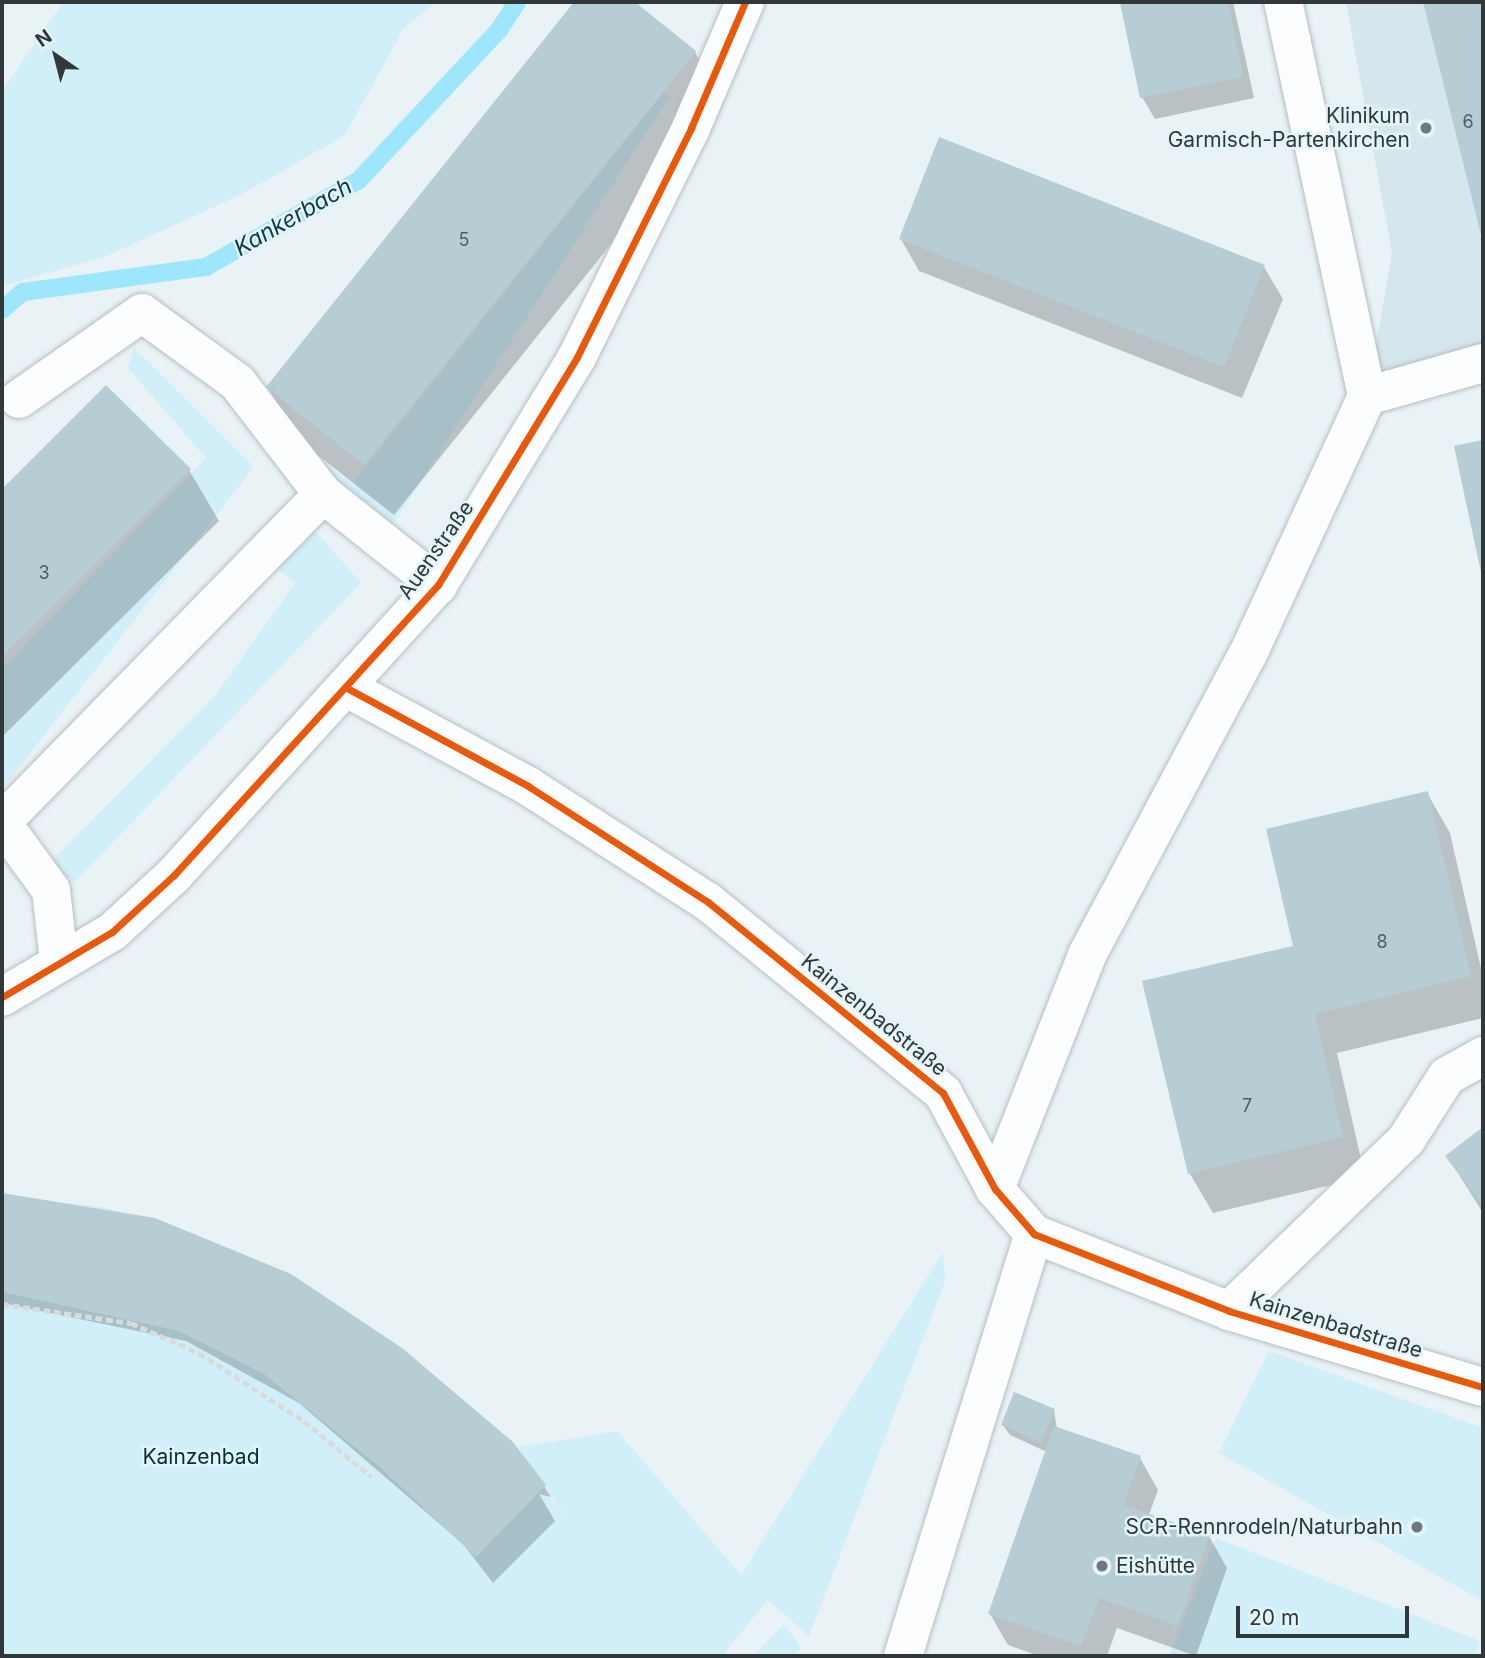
<!DOCTYPE html>
<html>
<head>
<meta charset="utf-8">
<style>
  body { margin:0 }
  #map { position:relative; width:1485px; height:1658px; overflow:hidden; background:#e9f2f5; font-family:Inter,sans-serif }
  div>[style] { position:absolute }
  [style*='--x'] { left:calc(var(--x)*1px); top:calc(var(--y)*1px); width:calc(var(--w)*1px); rotate:calc(var(--a)*1deg) }
  .built>* { inset:0; background:#d5e7ed }
  .green>* { inset:0; background:#d1eff8 }
  .shadow>* { inset:0; background:#0003 }
  .stream>* { height:18px; margin:-9px; padding:0 9px; transform-origin:9px; border-radius:9px; background:#9de6fc }
  .building>* { inset:0; background:#b5cdd3 }
  .path>* { height:4.5px; margin-top:-2.25px; transform-origin:0; background:repeating-linear-gradient(90deg,#d8dbdc 0 7px,transparent 0 10.5px) }
  .roads { filter:drop-shadow(0 0 2px #b7bec0) drop-shadow(0 0 2px #b7bec0) }
  .minor>* { height:38px; margin:-19px; padding:0 19px; transform-origin:19px; border-radius:19px; background:#fcfdfe }
  .cycleway>* { height:7px; margin:-3.5px; padding:0 3.5px; transform-origin:3.5px; border-radius:3.5px; background:#e8590c }
  .dots>* { width:19px; height:19px; translate:-50% -50%; box-sizing:border-box; border:4px solid #e4f5fa; border-radius:50% }
  span { translate:-50% -50%; white-space:nowrap; text-align:center; line-height:1.15; -webkit-text-stroke:5px #e4f5fa; paint-order:stroke }
  .number-label { font-size:18px; color:#525d60 }
  .number-label span { -webkit-text-stroke-width:0 }
  .poi-label { font-size:21px; color:#31383a }
  .right { translate:-100% -50%; text-align:right }
  .left { translate:0 -50%; text-align:left }
  .street-label { font-size:21px; color:#31383a }
  .park-label { font-size:21px; color:#00303c }
  .water-label { font-size:23px; color:#0d3c49; font-style:italic }
  .frame { position:absolute; inset:0; border:4px solid #31383a; pointer-events:none }
  .north { position:absolute; left:21px; top:21px; width:70px; height:70px; -webkit-text-stroke:5px #e4f5fa; paint-order:stroke; rotate:325deg; font-size:19px; font-weight:700; line-height:28px; text-align:center; color:#31383a }
  .north::after { content:''; display:block; margin:auto; width:24px; height:32px; background:#31383a; clip-path:polygon(50% 0,100% 100%,50% 72%,0 100%) }
  .scale { position:absolute; left:1236px; top:1606px; width:173px; height:32px; box-sizing:border-box; border:4px solid #31383a; border-top:0; padding-left:9px; font-size:21px; line-height:24px; white-space:nowrap; color:#31383a; -webkit-text-stroke:5px #e4f5fa; paint-order:stroke }
</style>
</head>
<body>
<div id="map">
  <div class="built">
    <div style="clip-path:polygon(1346px 2px,1483px 2px,1483px 363px,1367px 396px,1392px 253px)"></div>
  </div>
  <div class="green">
    <div style="clip-path:polygon(63px 2px,436px 2px,404px 28px,345px 135px,242px 194px,107px 256px,2px 286px,2px 92px)"></div>
    <div style="clip-path:polygon(663px 93px,669px 97px,388px 532px,288px 436px,352px 484px)"></div>
    <div style="clip-path:polygon(134px 348px,254px 467px,2px 789px,2px 669px,206px 458px,128px 368px)"></div>
    <div style="clip-path:polygon(294px 506px,361px 583px,74px 883px,50px 863px,215px 696px,295px 583px,256px 550px)"></div>
    <div style="clip-path:polygon(2px 1197px,102px 1207px,156px 1222px,512px 1450px,568px 1521px,518px 1447px,617px 1431px,741px 1575px,943px 1252px,945px 1281px,809px 1636px,768px 1600px,725px 1652px,728px 1656px,2px 1656px)"></div>
    <div style="clip-path:polygon(1269px 1351px,1483px 1428px,1483px 1601px,1219px 1453px)"></div>
    <div style="clip-path:polygon(1216px 1538px,1480px 1641px,1474px 1656px,1169px 1656px)"></div>
    <div style="clip-path:polygon(784px 1624px,801px 1648px,792px 1656px,753px 1656px)"></div>
  </div>
  <div class="shadow">
    <div style="clip-path:polygon(577px 2px,632px 2px,695px 52px,724px 103px,394px 515px,297px 439px,268px 387px)"></div>
    <div style="clip-path:polygon(1133px 2px,1233px 2px,1254px 98px,1155px 119px,1142px 97px)"></div>
    <div style="clip-path:polygon(1425px 2px,1483px 2px,1483px 235px)"></div>
    <div style="clip-path:polygon(901px 239px,1264px 267px,1283px 299px,1242px 398px,919px 271px)"></div>
    <div style="clip-path:polygon(106px 387px,189px 470px,219px 521px,2px 737px,2px 491px)"></div>
    <div style="clip-path:polygon(1483px 441px,1483px 574px,1456px 447px)"></div>
    <div style="clip-path:polygon(1427px 793px,1450px 833px,1483px 977px,1483px 1018px,1337px 1053px,1365px 1177px,1213px 1213px,1190px 1174px,1144px 982px,1295px 947px)"></div>
    <div style="clip-path:polygon(1483px 1129px,1483px 1213px,1448px 1157px)"></div>
    <div style="clip-path:polygon(2px 1196px,544px 1486px,551px 1497px,539px 1494px,555px 1521px,493px 1583px,463px 1544px,299px 1403px,186px 1341px,2px 1303px)"></div>
    <div style="clip-path:polygon(1054px 1411px,1057px 1429px,1140px 1458px,1158px 1490px,1149px 1515px,1209px 1536px,1227px 1568px,1196px 1656px,1117px 1628px,1107px 1656px,1039px 1656px,1008px 1645px,990px 1614px,1047px 1452px,1010px 1435px,1003px 1425px)"></div>
  </div>
  <div class="stream">
    <div style="--x:2;--y:310;--w:28;--a:-41"></div>
    <div style="--x:23;--y:292;--w:185;--a:-7.8"></div>
    <div style="--x:206;--y:267;--w:176;--a:-29.6"></div>
    <div style="--x:359;--y:180;--w:205;--a:-47"></div>
    <div style="--x:499;--y:30;--w:33;--a:-57"></div>
  </div>
  <div class="building">
    <div style="clip-path:polygon(574px 2px,635px 2px,696px 51px,364px 465px,266px 387px)"></div>
    <div style="clip-path:polygon(1127px 2px,1228px 2px,1243px 77px,1140px 98px,1120px 3px)"></div>
    <div style="clip-path:polygon(1423px 2px,1483px 2px,1483px 239px,1482px 239px)"></div>
    <div style="clip-path:polygon(939px 137px,1265px 265px,1224px 367px,899px 239px)"></div>
    <div style="clip-path:polygon(106px 385px,191px 469px,2px 657px,2px 489px)"></div>
    <div style="clip-path:polygon(1483px 440px,1483px 577px,1482px 577px,1454px 446px)"></div>
    <div style="clip-path:polygon(1428px 791px,1471px 976px,1315px 1014px,1343px 1137px,1188px 1174px,1142px 981px,1293px 946px,1266px 829px)"></div>
    <div style="clip-path:polygon(1483px 1127px,1483px 1206px,1445px 1156px)"></div>
    <div style="clip-path:polygon(2px 1193px,155px 1218px,291px 1274px,402px 1348px,513px 1442px,546px 1485px,476px 1557px,381px 1468px,264px 1374px,179px 1331px,2px 1292px)"></div>
    <div style="clip-path:polygon(1014px 1392px,1055px 1409px,1041px 1442px,1001px 1425px)"></div>
    <div style="clip-path:polygon(1054px 1426px,1141px 1456px,1124px 1505px,1210px 1535px,1178px 1626px,1099px 1598px,1081px 1646px,988px 1614px)"></div>
  </div>
  <div class="path">
    <div style="--x:2;--y:1304;--w:130;--a:8.4"></div>
    <div style="--x:131;--y:1323;--w:74;--a:23.8"></div>
    <div style="--x:199;--y:1353;--w:125;--a:32.9"></div>
    <div style="--x:304;--y:1421;--w:88;--a:39.5"></div>
  </div>
  <div class="roads">
    <div class="minor">
      <div style="--x:1367;--y:396;--w:121;--a:-15.9"></div>
      <div style="--x:19;--y:399;--w:150;--a:-35"></div>
      <div style="--x:142;--y:313;--w:117;--a:36"></div>
      <div style="--x:237;--y:382;--w:141;--a:52.5"></div>
      <div style="--x:323;--y:494;--w:147;--a:38.4"></div>
      <div style="--x:347;--y:688;--w:206;--a:28.4"></div>
      <div style="--x:528;--y:786;--w:214;--a:32.8"></div>
      <div style="--x:708;--y:902;--w:303;--a:39.1"></div>
      <div style="--x:943;--y:1093;--w:109;--a:61.6"></div>
      <div style="--x:995;--y:1189;--w:60;--a:49.1"></div>
      <div style="--x:1034;--y:1234;--w:210;--a:21.5"></div>
      <div style="--x:1229;--y:1311;--w:265;--a:16.7"></div>
      <div style="--x:2;--y:822;--w:459;--a:-45.6"></div>
      <div style="--x:2;--y:823;--w:83;--a:53.8"></div>
      <div style="--x:51;--y:890;--w:71;--a:83.6"></div>
      <div style="--x:2;--y:997;--w:128;--a:-30.6"></div>
      <div style="--x:112;--y:932;--w:84;--a:-42.6"></div>
      <div style="--x:174;--y:875;--w:392;--a:-47.7"></div>
      <div style="--x:438;--y:585;--w:267;--a:-58.6"></div>
      <div style="--x:577;--y:357;--w:256;--a:-63.5"></div>
      <div style="--x:691;--y:128;--w:137;--a:-66.8"></div>
      <div style="--x:995;--y:1189;--w:251;--a:-68.5"></div>
      <div style="--x:1087;--y:955;--w:341;--a:-61.9"></div>
      <div style="--x:1248;--y:654;--w:284;--a:-65.2"></div>
      <div style="--x:1367;--y:396;--w:403;--a:-102"></div>
      <div style="--x:1229;--y:1311;--w:246;--a:-44"></div>
      <div style="--x:1406;--y:1140;--w:76;--a:-57.4"></div>
      <div style="--x:1447;--y:1076;--w:41;--a:-29.1"></div>
      <div style="--x:903;--y:1656;--w:442;--a:-72.8"></div>
    </div>
  </div>
  <div class="cycleway">
    <div style="--x:347;--y:688;--w:206;--a:28.4"></div>
    <div style="--x:528;--y:786;--w:214;--a:32.8"></div>
    <div style="--x:708;--y:902;--w:303;--a:39.1"></div>
    <div style="--x:943;--y:1093;--w:109;--a:61.6"></div>
    <div style="--x:995;--y:1189;--w:60;--a:49.1"></div>
    <div style="--x:1034;--y:1234;--w:210;--a:21.5"></div>
    <div style="--x:1229;--y:1311;--w:265;--a:16.7"></div>
    <div style="--x:2;--y:997;--w:128;--a:-30.6"></div>
    <div style="--x:112;--y:932;--w:84;--a:-42.6"></div>
    <div style="--x:174;--y:875;--w:392;--a:-47.7"></div>
    <div style="--x:438;--y:585;--w:267;--a:-58.6"></div>
    <div style="--x:577;--y:357;--w:256;--a:-63.5"></div>
    <div style="--x:691;--y:128;--w:137;--a:-66.8"></div>
  </div>
  <div class="dots">
    <div style="left:1426px;top:128px;background:#71797b"></div>
    <div style="left:1417px;top:1527px;background:#71797b"></div>
    <div style="left:1102px;top:1566px;background:#71797b"></div>
  </div>
  <div class="number-label">
    <span style="left:1468px;top:122px">6</span>
    <span style="left:464px;top:240px">5</span>
    <span style="left:44px;top:573px">3</span>
    <span style="left:1382px;top:942px">8</span>
    <span style="left:1247px;top:1106px">7</span>
  </div>
  <div class="poi-label">
    <span class="right" style="left:1410px;top:128px">Klinikum<br>Garmisch-Partenkirchen</span>
    <span class="right" style="left:1403px;top:1527px">SCR-Rennrodeln/Naturbahn</span>
    <span class="left" style="left:1116px;top:1566px">Eishütte</span>
  </div>
  <div class="street-label">
    <span style="left:436px;top:550px;rotate:-55deg">Auenstraße</span>
    <span style="left:874px;top:1015px;rotate:39deg">Kainzenbadstraße</span>
    <span style="left:1336px;top:1325px;rotate:17deg">Kainzenbadstraße</span>
  </div>
  <div class="park-label">
    <span style="left:201px;top:1457px">Kainzenbad</span>
  </div>
  <div class="water-label">
    <span style="left:293px;top:217px;rotate:-30deg">Kankerbach</span>
  </div>
  <div class="frame"></div>
  <div class="north">N</div>
  <div class="scale">20 m</div>
</div>
</body>
</html>
